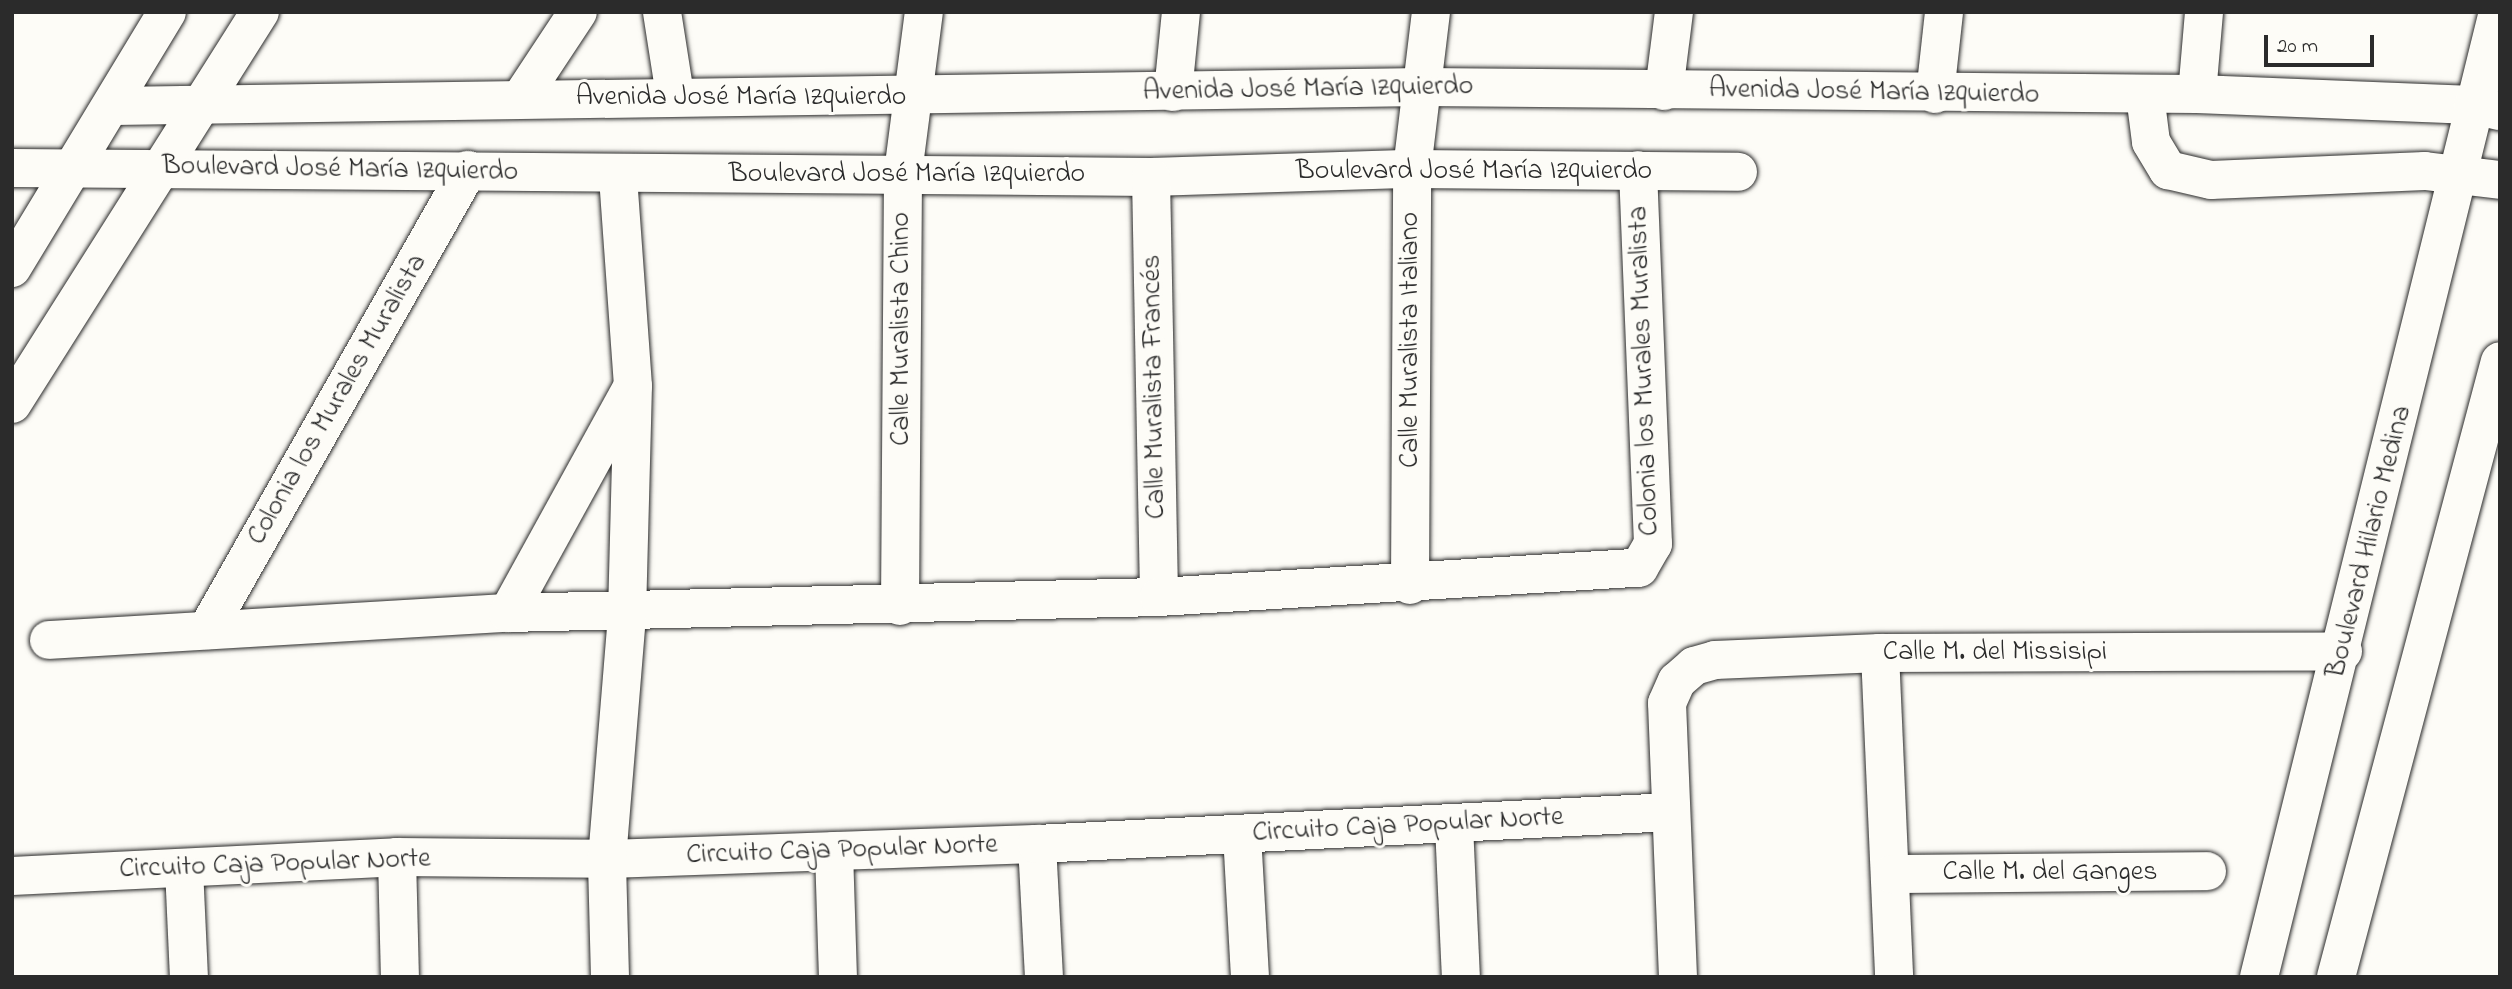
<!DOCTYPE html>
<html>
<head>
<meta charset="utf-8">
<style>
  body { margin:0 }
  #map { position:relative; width:2512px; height:989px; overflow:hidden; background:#fdfcf7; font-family:"Indie Flower",sans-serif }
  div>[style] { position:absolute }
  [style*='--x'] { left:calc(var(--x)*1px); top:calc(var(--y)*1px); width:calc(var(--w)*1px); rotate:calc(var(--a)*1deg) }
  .roads { filter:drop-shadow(0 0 2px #2b2b2b) drop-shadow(0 0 2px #2b2b2b) }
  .minor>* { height:38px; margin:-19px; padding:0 19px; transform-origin:19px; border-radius:19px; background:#fdfcf7 }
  span { translate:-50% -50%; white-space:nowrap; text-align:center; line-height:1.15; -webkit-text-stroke:6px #fdfcf7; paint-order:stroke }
  .street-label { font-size:28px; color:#2b2b2b }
  .frame { position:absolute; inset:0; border:14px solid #2b2b2b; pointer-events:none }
  .scale { position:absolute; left:2264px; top:35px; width:110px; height:32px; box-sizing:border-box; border:4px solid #2b2b2b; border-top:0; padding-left:9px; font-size:21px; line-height:24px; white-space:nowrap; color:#2b2b2b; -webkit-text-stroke:5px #fdfcf7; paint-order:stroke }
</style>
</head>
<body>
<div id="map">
  <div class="roads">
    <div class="minor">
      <div style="--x:662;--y:12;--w:84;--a:81.1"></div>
      <div style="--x:1664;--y:91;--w:80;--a:-82.8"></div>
      <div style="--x:1173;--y:92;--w:80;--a:-84.3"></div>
      <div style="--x:1935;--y:94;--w:82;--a:-83.7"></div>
      <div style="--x:2197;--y:94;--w:82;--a:-85.1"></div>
      <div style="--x:2145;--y:95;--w:47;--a:82.7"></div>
      <div style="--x:2151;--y:142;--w:33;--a:59"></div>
      <div style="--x:2168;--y:170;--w:44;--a:13.1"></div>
      <div style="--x:2211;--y:180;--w:214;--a:-2.4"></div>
      <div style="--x:2425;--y:171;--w:76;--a:6.8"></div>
      <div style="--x:521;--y:98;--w:103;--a:-56.5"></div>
      <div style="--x:114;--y:106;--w:1309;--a:-0.83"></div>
      <div style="--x:1423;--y:87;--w:774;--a:0.52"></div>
      <div style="--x:2197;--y:94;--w:276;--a:2.3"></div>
      <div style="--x:2473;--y:105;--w:28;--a:13"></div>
      <div style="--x:12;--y:168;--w:1139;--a:0.45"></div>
      <div style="--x:1151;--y:177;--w:261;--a:-1.8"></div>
      <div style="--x:1412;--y:169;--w:326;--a:0.5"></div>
      <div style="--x:1151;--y:177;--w:420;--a:88.9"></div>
      <div style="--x:12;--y:268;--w:299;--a:-58.8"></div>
      <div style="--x:12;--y:404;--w:464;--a:-57.7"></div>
      <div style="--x:1410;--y:585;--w:416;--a:-89.7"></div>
      <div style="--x:1412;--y:169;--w:158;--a:-83.1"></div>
      <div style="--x:900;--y:606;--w:433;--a:-89.6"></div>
      <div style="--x:903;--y:173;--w:162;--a:-82.6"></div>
      <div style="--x:508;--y:613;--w:253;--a:-61.2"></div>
      <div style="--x:207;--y:630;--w:529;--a:-60.43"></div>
      <div style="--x:49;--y:640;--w:460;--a:-3.4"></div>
      <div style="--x:508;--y:613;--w:651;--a:-1.41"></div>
      <div style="--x:1159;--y:597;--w:481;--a:-3.5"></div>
      <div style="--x:1639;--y:568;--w:28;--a:-60"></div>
      <div style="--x:1653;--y:544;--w:374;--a:-92.3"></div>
      <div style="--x:1880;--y:653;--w:324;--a:87.5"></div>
      <div style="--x:1454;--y:825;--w:152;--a:87.4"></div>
      <div style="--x:1242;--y:834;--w:143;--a:86.8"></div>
      <div style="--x:1037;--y:844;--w:133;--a:87"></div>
      <div style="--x:834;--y:851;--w:126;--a:88.2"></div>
      <div style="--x:397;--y:857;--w:120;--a:88.6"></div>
      <div style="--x:184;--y:868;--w:109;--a:87.4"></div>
      <div style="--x:1892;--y:874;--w:315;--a:-0.5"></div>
      <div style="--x:12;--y:876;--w:385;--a:-2.8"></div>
      <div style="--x:397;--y:857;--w:210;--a:0.5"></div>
      <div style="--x:607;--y:859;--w:430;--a:-2"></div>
      <div style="--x:1037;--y:844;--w:635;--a:-2.89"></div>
      <div style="--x:610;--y:977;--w:118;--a:-91.5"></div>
      <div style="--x:607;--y:859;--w:246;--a:-85.3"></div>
      <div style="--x:627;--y:614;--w:228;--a:-88.5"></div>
      <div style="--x:633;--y:386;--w:212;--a:-94.1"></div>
      <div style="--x:1678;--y:977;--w:274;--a:-92.3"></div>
      <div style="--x:1667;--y:703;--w:24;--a:-66"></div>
      <div style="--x:1677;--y:681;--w:23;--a:-41"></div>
      <div style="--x:1694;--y:666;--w:22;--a:-16"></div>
      <div style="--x:1715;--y:660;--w:165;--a:-2.4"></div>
      <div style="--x:1880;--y:653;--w:463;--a:-0.2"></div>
      <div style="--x:2259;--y:977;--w:994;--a:-76.09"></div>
      <div style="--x:2336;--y:977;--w:637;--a:-75.09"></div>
    </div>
  </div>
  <div class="street-label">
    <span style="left:1308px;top:90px;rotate:-1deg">Avenida José María Izquierdo</span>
    <span style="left:1874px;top:93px;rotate:1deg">Avenida José María Izquierdo</span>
    <span style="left:741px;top:98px">Avenida José María Izquierdo</span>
    <span style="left:340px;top:170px;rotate:1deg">Boulevard José María Izquierdo</span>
    <span style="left:1474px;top:172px">Boulevard José María Izquierdo</span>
    <span style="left:907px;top:175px">Boulevard José María Izquierdo</span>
    <span style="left:902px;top:329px;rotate:-90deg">Calle Muralista Chino</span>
    <span style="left:1411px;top:340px;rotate:-90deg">Calle Muralista Italiano</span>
    <span style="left:1645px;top:371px;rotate:-92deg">Colonia los Murales Muralista</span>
    <span style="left:1155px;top:387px;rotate:-91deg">Calle Muralista Francés</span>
    <span style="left:338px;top:400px;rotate:-60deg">Colonia los Murales Muralista</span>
    <span style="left:2370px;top:542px;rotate:-76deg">Boulevard Hilario Medina</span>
    <span style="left:1995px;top:653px">Calle M. del Missisipi</span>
    <span style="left:1408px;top:826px;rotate:-3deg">Circuito Caja Popular Norte</span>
    <span style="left:842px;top:851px;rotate:-2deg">Circuito Caja Popular Norte</span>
    <span style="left:275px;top:865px;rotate:-2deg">Circuito Caja Popular Norte</span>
    <span style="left:2050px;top:873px">Calle M. del Ganges</span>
  </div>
  <div class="frame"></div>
  <div class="scale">20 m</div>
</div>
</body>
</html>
